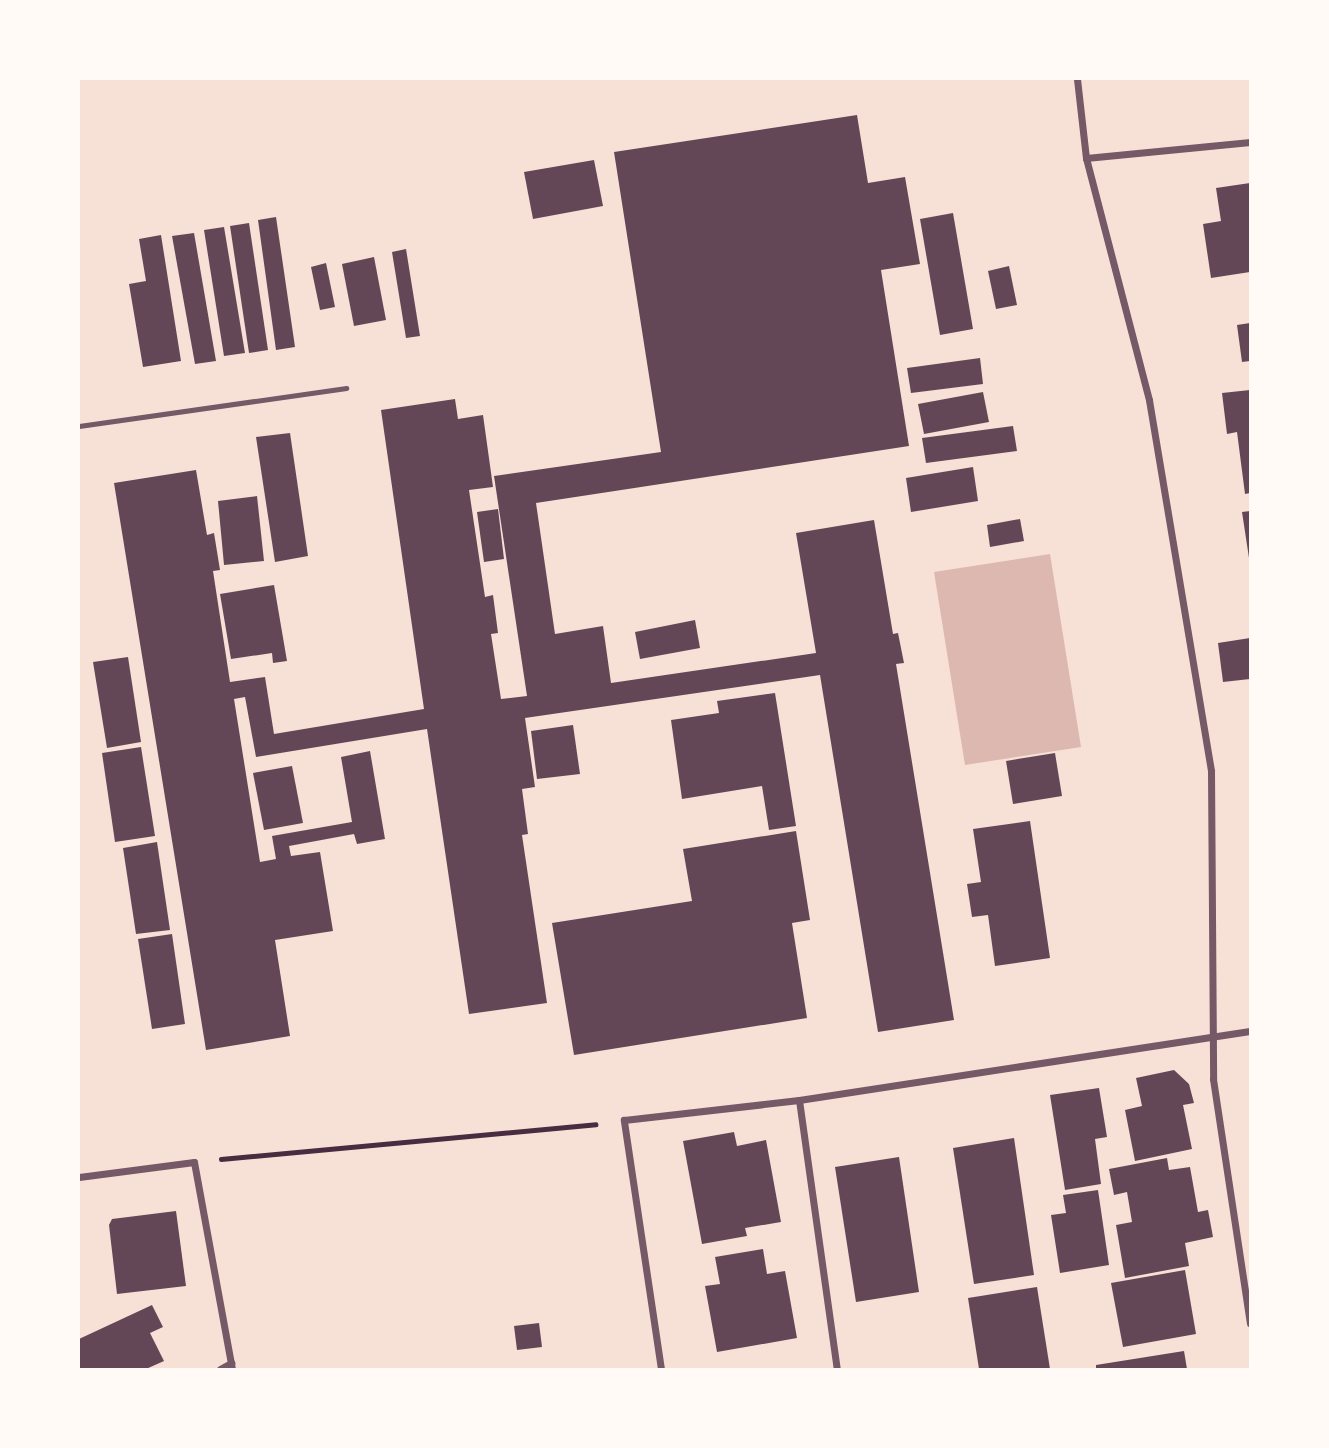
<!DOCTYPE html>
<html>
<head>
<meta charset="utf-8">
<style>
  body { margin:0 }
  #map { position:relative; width:1329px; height:1448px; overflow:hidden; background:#f7e1d7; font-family:Barlow,sans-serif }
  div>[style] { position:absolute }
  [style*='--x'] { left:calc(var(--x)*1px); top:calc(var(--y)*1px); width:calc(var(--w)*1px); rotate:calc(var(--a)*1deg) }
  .water>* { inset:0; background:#dcb8b0 }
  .building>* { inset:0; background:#644757 }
  .path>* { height:4.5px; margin:-2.25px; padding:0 2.25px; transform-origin:2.25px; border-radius:2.25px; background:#4a2c40 }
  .service>* { height:5px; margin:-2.5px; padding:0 2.5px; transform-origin:2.5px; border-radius:2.5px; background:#755966 }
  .minor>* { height:7px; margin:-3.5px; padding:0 3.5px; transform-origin:3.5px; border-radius:3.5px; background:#755966 }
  span { translate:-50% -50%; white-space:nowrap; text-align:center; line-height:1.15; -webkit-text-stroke:7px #fffaf5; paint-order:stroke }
  .frame { position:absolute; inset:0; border:80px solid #fffaf5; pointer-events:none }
</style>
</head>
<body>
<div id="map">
  <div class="water">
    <div style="clip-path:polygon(1050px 554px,1081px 747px,965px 765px,934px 572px)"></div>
  </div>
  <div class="building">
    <div style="clip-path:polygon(857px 115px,868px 183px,905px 177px,920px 264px,881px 270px,909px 446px,536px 503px,555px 634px,603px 626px,611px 683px,816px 653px,796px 533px,874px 520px,893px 634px,898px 633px,904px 663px,896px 664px,954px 1020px,878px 1032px,820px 675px,525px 718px,535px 787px,522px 789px,528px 834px,522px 835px,547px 1003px,469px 1014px,427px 729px,256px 757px,245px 697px,234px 699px,260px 862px,276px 859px,272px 836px,352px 822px,341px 757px,370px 751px,385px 839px,357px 844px,354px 834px,289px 846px,291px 856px,320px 852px,333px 931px,275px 940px,290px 1036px,206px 1050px,114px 483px,196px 470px,207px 535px,214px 533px,220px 570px,213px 571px,230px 682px,265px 677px,274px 734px,424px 709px,381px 410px,455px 399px,458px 419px,483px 415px,493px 487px,469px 490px,485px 597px,493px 595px,498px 633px,491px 634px,501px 699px,527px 696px,494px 476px,661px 452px,614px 152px)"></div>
    <div style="clip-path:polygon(594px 160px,603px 206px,533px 219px,524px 172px)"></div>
    <div style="clip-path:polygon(1250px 183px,1250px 272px,1211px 278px,1203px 224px,1221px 221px,1216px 188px)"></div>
    <div style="clip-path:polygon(953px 213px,973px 329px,940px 335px,920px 219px)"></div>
    <div style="clip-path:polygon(276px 217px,295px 347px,276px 350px,258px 220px)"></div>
    <div style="clip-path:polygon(249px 223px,268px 350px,249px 353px,230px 226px)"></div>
    <div style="clip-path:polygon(224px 227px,245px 353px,224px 356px,204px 230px)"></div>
    <div style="clip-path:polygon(194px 233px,216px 361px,195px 364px,172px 236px)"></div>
    <div style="clip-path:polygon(161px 235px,181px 361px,143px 367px,129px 284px,146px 281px,139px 239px)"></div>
    <div style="clip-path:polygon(406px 249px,420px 336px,406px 338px,392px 252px)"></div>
    <div style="clip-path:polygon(374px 257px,386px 320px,354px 326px,342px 264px)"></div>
    <div style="clip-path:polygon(326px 263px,335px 307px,320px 310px,311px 267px)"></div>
    <div style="clip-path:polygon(1009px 266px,1017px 305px,996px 309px,988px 271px)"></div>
    <div style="clip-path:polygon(1250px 323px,1250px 361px,1242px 362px,1237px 325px)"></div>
    <div style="clip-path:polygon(980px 358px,983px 384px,911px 393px,907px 368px)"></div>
    <div style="clip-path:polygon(1250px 390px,1250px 493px,1245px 494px,1237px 432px,1227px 434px,1222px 393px)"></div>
    <div style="clip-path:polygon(983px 392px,989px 422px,924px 434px,918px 404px)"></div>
    <div style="clip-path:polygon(1013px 426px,1017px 451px,926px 463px,922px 438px)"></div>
    <div style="clip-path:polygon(290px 433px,308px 556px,275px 562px,256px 437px)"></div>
    <div style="clip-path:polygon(973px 467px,978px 501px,911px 512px,906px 478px)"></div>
    <div style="clip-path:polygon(257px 496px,264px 561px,224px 565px,218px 501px)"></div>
    <div style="clip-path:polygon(498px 509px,504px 559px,484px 562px,477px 512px)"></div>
    <div style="clip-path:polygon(1250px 511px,1250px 558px,1249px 558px,1242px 512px)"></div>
    <div style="clip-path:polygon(1020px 519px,1024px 541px,990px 547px,987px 525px)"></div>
    <div style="clip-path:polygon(274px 585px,287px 661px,273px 663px,272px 653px,231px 659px,220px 594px)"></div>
    <div style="clip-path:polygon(695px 620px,700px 648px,640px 659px,635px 632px)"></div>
    <div style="clip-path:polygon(1250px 638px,1250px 679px,1223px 682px,1218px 643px)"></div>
    <div style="clip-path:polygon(128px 657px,141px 742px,107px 748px,93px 662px)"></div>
    <div style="clip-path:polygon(775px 693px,796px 826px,769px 830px,762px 786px,682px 799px,671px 720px,719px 713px,717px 701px)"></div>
    <div style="clip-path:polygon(573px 725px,580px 774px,537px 779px,531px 731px)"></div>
    <div style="clip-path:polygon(141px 747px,155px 836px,115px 842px,102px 753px)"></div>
    <div style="clip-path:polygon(1055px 753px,1062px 796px,1013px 804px,1006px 761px)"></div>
    <div style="clip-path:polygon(292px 766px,303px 823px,264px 830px,253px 773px)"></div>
    <div style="clip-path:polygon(1030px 821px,1050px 958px,995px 966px,988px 915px,972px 917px,967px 884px,981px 882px,973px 829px)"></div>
    <div style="clip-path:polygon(796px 831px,810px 920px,792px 923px,807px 1018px,574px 1055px,552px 923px,692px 901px,683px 849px)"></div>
    <div style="clip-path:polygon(157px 842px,170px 930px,136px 934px,123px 848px)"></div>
    <div style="clip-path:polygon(172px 934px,185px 1024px,152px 1029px,138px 939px)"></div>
    <div style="clip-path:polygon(1174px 1070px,1189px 1084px,1194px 1103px,1183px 1105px,1192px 1149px,1135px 1161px,1125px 1110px,1142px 1106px,1136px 1078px)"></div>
    <div style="clip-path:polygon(1099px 1088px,1107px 1137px,1095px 1139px,1101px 1184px,1065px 1190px,1050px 1095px)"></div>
    <div style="clip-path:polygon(734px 1132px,737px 1146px,766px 1140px,781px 1222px,745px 1228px,747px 1236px,702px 1244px,683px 1141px)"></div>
    <div style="clip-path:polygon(1014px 1138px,1034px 1275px,974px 1284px,953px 1148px)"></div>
    <div style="clip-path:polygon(899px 1157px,919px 1292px,856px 1302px,835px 1167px)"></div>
    <div style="clip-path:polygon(1167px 1158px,1169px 1170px,1190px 1167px,1198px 1212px,1208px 1210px,1213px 1237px,1185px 1243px,1189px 1266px,1125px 1278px,1116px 1225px,1132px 1222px,1127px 1192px,1114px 1195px,1109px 1169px)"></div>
    <div style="clip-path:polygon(1098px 1190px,1109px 1265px,1060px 1273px,1051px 1215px,1066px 1213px,1063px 1195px)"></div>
    <div style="clip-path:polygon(176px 1211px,186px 1286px,117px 1294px,109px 1225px,112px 1219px)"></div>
    <div style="clip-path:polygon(763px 1249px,767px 1274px,785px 1271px,797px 1338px,717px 1352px,705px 1286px,720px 1284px,715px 1257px)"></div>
    <div style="clip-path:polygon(1185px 1270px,1196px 1334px,1123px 1347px,1111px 1283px)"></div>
    <div style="clip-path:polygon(1037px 1287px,1050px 1369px,979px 1369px,968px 1298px)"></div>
    <div style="clip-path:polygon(152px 1305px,163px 1327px,150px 1333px,164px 1361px,146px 1369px,79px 1369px,79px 1339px)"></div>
    <div style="clip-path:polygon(539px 1323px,542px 1347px,517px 1350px,514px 1326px)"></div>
    <div style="clip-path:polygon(1184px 1351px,1187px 1369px,1096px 1369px,1096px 1365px)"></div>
  </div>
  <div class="path">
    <div style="--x:221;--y:1159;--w:376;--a:-5.3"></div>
  </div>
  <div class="service">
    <div style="--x:79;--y:426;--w:270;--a:-8.1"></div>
  </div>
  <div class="minor">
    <div style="--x:1077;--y:79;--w:80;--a:83.5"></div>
    <div style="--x:1086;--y:158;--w:250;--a:75.4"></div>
    <div style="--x:1149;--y:400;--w:376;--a:80.5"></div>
    <div style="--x:1211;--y:771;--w:308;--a:89.6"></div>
    <div style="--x:1213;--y:1079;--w:247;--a:81.4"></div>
    <div style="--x:1086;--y:158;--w:165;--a:-5.6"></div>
    <div style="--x:799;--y:1100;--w:272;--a:82"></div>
    <div style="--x:79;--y:1177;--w:116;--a:-7.4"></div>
    <div style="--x:194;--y:1162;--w:204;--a:79.6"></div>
    <div style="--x:220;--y:1369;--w:13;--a:-29"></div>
    <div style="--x:231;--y:1363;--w:6;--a:81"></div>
    <div style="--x:661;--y:1369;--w:252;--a:-98.5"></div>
    <div style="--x:624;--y:1120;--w:176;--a:-6.5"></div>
    <div style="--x:799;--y:1100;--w:456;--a:-8.7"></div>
  </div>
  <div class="frame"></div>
</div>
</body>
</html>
